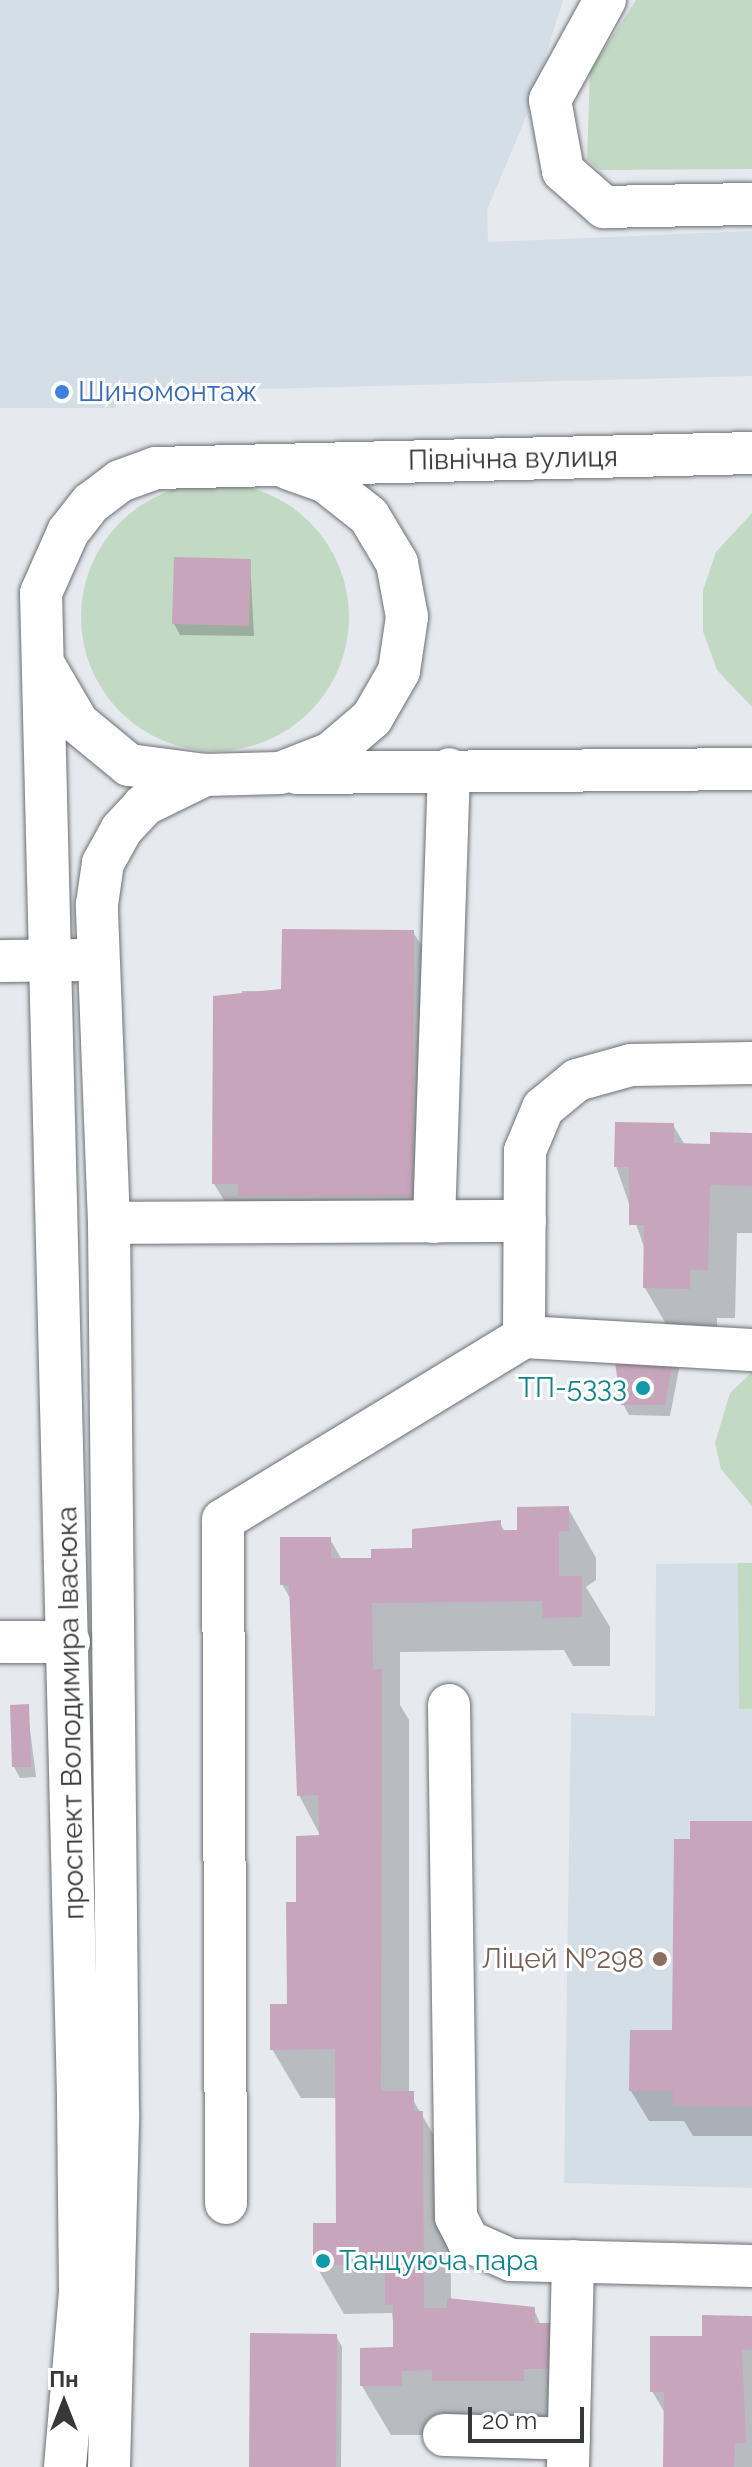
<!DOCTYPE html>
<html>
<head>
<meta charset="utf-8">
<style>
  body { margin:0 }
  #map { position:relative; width:752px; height:2467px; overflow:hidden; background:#e6eaef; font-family:Raleway,sans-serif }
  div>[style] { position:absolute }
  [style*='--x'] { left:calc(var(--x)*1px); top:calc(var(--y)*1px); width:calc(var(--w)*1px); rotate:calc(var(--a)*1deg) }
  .built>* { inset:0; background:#d4dee7 }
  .green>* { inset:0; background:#c2d9c4 }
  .round { border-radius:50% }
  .shadow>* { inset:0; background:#0003 }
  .building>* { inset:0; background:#c7a5bc }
  .roads { filter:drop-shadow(0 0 2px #6d7175) drop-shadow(0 0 2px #6d7175) }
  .minor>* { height:42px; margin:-21px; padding:0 21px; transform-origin:21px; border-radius:21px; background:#fff }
  .dots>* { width:22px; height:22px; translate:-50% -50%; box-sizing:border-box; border:4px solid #fff; border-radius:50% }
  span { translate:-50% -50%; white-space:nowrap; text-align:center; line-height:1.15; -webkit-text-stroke:6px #fff; paint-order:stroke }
  .shop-label { font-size:28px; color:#366cbe }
  .left { translate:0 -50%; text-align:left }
  .street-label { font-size:28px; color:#353738 }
  .culture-label { font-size:28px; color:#0d838f }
  .right { translate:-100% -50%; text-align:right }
  .education-label { font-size:28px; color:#785e54 }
  .north { position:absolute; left:24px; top:2363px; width:80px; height:80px; -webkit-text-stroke:6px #fff; paint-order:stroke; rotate:0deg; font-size:22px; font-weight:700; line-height:32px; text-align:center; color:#353738 }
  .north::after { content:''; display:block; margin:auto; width:28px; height:36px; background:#353738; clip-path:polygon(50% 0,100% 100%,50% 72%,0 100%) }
  .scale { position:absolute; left:468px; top:2407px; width:116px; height:36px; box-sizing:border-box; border:4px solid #353738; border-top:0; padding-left:10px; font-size:24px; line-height:28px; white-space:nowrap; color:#353738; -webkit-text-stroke:6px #fff; paint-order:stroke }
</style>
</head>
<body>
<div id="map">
  <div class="built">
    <div style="clip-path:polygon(0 0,563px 0,529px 110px,487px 210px,488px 242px,752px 231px,752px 376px,116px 393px,116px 408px,0 408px)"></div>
    <div style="clip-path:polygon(752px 1563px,752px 2188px,564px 2183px,571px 1713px,655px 1716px,656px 1564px)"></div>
  </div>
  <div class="green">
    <div style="clip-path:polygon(636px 0,752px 0,752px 169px,599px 170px,587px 159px,590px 71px)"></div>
    <div class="round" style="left:81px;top:483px;width:268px;height:268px"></div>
    <div style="clip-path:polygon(752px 513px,752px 707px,717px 670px,703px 631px,703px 590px,716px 552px)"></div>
    <div style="clip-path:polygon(752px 1372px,752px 1506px,721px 1469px,715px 1443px,730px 1393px)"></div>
    <div style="clip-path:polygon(738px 1563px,752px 1563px,752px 1709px,739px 1709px)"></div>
  </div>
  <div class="shadow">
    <div style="clip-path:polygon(250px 561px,254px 636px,180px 635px,174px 624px)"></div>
    <div style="clip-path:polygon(413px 932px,426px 953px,424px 1218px,227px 1205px,214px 1184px,242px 991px,283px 991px)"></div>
    <div style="clip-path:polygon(673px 1125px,685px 1145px,712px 1146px,752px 1135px,752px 1127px,752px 1233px,737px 1233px,735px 1318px,717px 1318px,717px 1337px,673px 1336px,645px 1288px,645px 1250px,616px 1166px)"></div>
    <div style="clip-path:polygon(672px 1358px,679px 1369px,670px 1416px,629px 1415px,623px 1404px)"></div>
    <div style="clip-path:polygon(568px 1508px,596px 1558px,596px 1580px,586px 1587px,610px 1627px,610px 1666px,573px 1666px,564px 1650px,400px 1652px,400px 1705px,409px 1720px,409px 2093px,450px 2163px,451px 2301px,534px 2309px,578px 2418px,429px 2420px,429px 2435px,391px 2435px,362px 2386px,396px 2349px,392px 2313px,344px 2314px,315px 2264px,338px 2224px,337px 2098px,301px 2098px,272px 2049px,289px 2006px,298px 1904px,321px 1837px,299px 1795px,291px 1600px,282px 1584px,330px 1539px,342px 1560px,373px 1560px,500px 1523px,505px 1532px,519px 1532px)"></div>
    <div style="clip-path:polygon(27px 1706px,36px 1777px,20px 1778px,14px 1767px)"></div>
    <div style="clip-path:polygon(752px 1823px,752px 2136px,693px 2136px,684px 2121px,649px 2121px,631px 2091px,674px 2032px,692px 1841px)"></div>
    <div style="clip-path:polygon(752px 2318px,752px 2467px,665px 2467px,666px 2415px,652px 2391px,704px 2338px)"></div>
    <div style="clip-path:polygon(336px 2336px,342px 2347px,341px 2467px,251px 2467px)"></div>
  </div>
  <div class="building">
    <div style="clip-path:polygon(174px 557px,251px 559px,249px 626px,172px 624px)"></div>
    <div style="clip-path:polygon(282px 929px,414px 930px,413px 1196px,238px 1196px,238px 1184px,212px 1184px,213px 996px,281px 989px)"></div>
    <div style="clip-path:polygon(615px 1122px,674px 1123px,674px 1143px,710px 1144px,710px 1132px,752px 1133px,752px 1186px,710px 1185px,708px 1270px,690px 1270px,690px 1289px,643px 1288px,644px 1225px,629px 1225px,629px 1167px,614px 1167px)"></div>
    <div style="clip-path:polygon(614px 1355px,674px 1356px,665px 1405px,621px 1405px)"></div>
    <div style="clip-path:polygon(569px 1506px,569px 1531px,559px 1531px,559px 1576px,582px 1576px,582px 1617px,543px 1618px,542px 1601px,372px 1603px,373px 1669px,382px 1669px,381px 2091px,414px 2091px,414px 2111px,423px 2111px,424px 2308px,447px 2308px,447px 2298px,535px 2307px,535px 2323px,551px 2323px,551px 2369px,524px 2369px,524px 2381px,432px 2381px,432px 2370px,402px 2371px,402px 2386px,360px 2386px,360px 2348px,393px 2347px,393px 2304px,385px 2305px,385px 2264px,313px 2265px,313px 2223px,336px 2223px,335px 2049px,270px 2050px,270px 2004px,287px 2004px,286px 1902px,296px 1902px,296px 1836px,319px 1835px,318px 1795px,297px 1796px,289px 1585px,280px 1585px,280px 1537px,331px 1537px,331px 1558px,371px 1558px,371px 1549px,412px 1548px,412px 1529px,501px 1520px,501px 1530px,517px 1530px,517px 1507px)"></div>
    <div style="clip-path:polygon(29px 1704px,31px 1767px,12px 1767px,10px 1705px)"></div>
    <div style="clip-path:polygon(690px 1821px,752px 1821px,752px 2107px,673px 2106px,673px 2091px,629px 2091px,630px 2030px,672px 2030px,674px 1839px,690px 1839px)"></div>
    <div style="clip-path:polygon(702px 2315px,752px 2316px,752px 2350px,742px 2350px,746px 2443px,735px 2443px,734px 2467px,663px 2467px,664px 2392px,650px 2392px,650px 2336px,702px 2336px)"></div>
    <div style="clip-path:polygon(250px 2333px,337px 2334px,336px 2467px,249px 2467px)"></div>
  </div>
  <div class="roads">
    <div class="minor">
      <div style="--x:605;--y:0;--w:114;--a:118.8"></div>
      <div style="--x:550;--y:100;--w:72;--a:79.6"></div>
      <div style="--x:563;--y:171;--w:55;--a:41.3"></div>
      <div style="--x:604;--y:207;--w:148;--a:-1.2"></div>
      <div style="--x:44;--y:665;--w:67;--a:59.6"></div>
      <div style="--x:78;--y:723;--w:66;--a:39.5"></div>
      <div style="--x:129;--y:765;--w:77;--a:7.5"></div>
      <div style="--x:205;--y:775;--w:75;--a:-1.5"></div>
      <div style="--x:280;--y:773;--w:55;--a:-21.4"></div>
      <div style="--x:331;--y:753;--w:54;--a:-40.5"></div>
      <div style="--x:372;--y:718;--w:54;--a:-60.1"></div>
      <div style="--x:399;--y:671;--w:55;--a:-81.6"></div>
      <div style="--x:407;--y:617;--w:55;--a:-100.5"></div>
      <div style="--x:397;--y:563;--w:55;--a:-120.8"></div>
      <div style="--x:369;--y:516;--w:55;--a:-141.7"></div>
      <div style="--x:326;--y:482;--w:41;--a:-160.3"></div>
      <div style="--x:297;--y:773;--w:455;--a:-0.5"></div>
      <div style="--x:0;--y:961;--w:79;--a:-0.7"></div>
      <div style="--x:434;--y:1222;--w:453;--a:-88.1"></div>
      <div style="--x:109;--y:1223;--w:416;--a:-0.3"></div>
      <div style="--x:524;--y:1337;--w:186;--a:-89.7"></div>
      <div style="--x:525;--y:1151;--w:47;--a:-67.3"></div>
      <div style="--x:543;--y:1108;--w:44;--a:-39.5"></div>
      <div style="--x:577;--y:1080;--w:56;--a:-15.5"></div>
      <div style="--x:631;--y:1065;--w:121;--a:-0.9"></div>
      <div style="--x:0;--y:1642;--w:69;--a:0"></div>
      <div style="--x:449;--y:1705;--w:512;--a:89.22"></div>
      <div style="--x:456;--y:2217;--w:27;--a:63"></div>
      <div style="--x:468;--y:2241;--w:47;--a:23.8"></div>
      <div style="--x:511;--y:2260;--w:241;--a:1.4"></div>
      <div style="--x:226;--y:2203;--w:683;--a:-90.25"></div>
      <div style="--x:223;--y:1520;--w:352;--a:-31.3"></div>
      <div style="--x:524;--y:1337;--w:228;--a:3.3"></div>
      <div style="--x:444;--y:2435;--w:125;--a:1.8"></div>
      <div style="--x:65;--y:2467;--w:176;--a:-85.1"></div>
      <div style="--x:80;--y:2292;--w:196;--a:-90.6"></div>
      <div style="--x:78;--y:2096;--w:1503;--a:-91.41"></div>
      <div style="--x:41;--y:593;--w:67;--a:-66.1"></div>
      <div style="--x:68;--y:532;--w:37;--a:-52"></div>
      <div style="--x:91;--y:503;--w:36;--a:-37"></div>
      <div style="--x:120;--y:481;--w:38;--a:-20"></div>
      <div style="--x:156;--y:468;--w:596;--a:-1.44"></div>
      <div style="--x:109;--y:2467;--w:354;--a:-88.5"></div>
      <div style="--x:118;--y:2113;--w:890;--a:-90.58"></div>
      <div style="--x:109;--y:1223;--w:319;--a:-92.2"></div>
      <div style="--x:97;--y:904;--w:41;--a:-81.7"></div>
      <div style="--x:103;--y:863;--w:38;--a:-61"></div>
      <div style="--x:121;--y:830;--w:34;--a:-47"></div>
      <div style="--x:144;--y:805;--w:68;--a:-26.2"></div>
      <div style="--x:568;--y:2467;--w:206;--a:-88.6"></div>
    </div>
  </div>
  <div class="dots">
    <div style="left:62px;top:392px;background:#3f7fe0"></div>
    <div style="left:643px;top:1388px;background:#0f9aa8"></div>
    <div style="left:660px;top:1959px;background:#8d6e63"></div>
    <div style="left:323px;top:2261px;background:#0f9aa8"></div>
  </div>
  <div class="shop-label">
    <span class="left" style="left:78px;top:392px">Шиномонтаж</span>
  </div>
  <div class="street-label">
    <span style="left:513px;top:459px;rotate:-1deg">Північна вулиця</span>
    <span style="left:71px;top:1713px;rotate:-91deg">проспект Володимира Івасюка</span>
  </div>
  <div class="culture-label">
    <span class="right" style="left:627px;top:1388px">ТП-5333</span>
    <span class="left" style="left:339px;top:2261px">Танцуюча пара</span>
  </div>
  <div class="education-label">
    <span class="right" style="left:644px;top:1959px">Ліцей №298</span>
  </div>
  <div class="north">Пн</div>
  <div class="scale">20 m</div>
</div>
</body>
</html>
